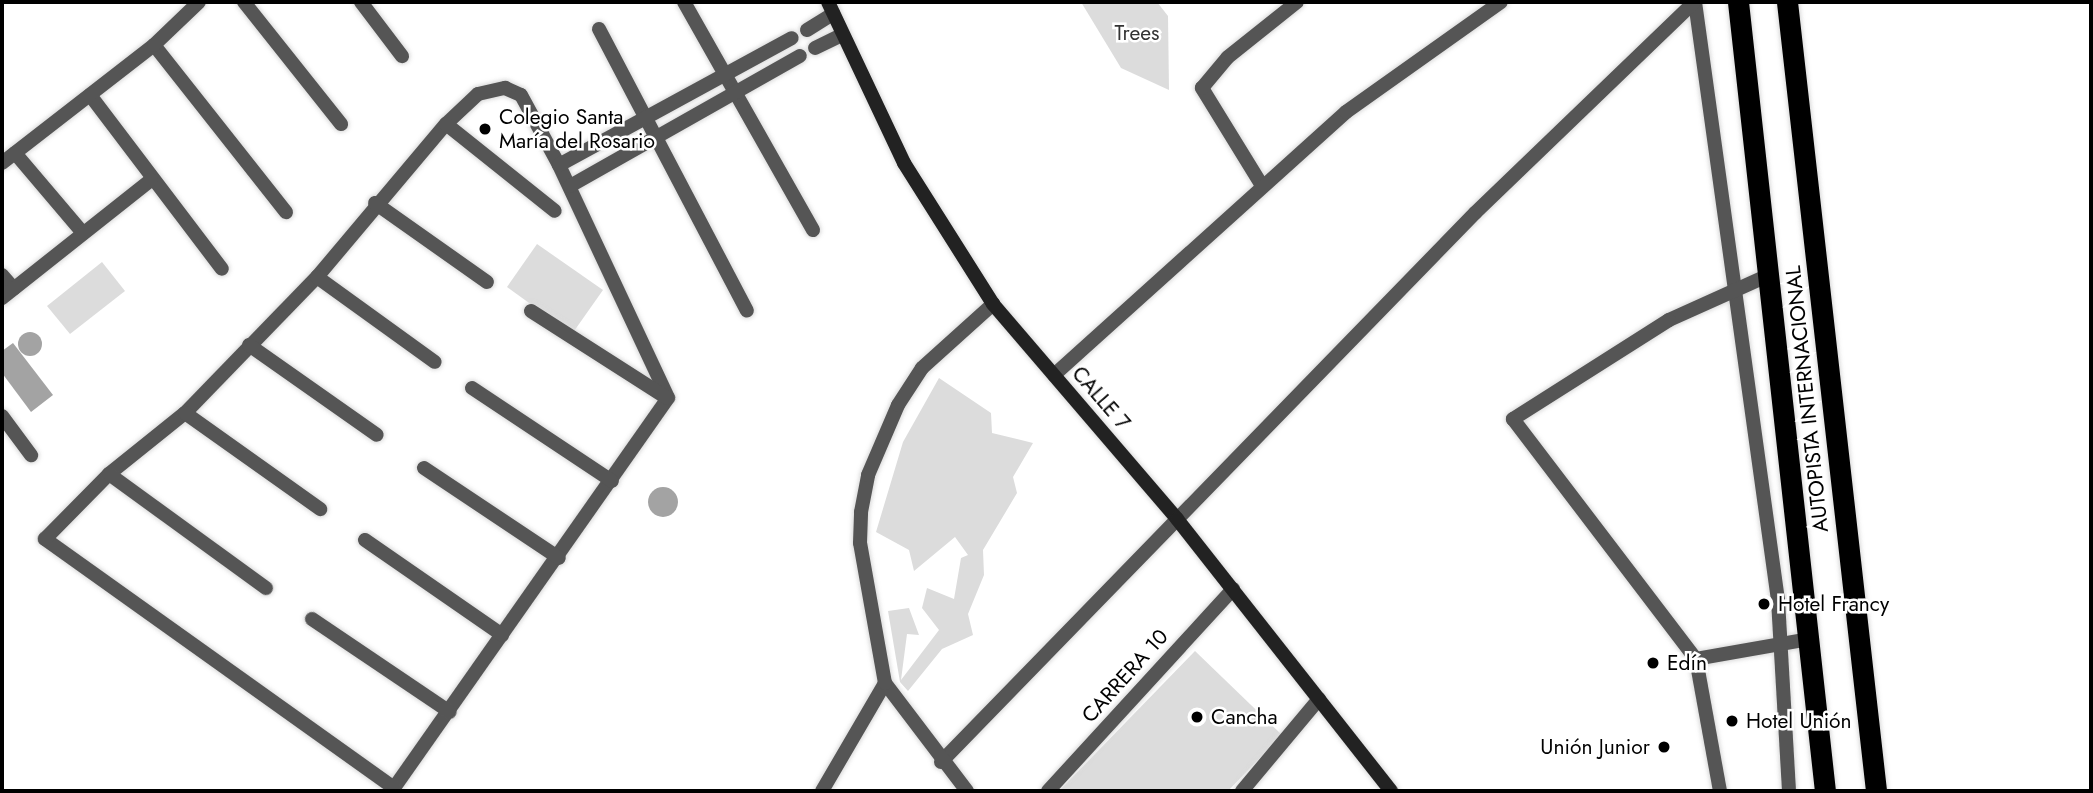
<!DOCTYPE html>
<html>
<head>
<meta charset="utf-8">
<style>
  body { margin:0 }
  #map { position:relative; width:2093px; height:793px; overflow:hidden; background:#fff; font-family:Jost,sans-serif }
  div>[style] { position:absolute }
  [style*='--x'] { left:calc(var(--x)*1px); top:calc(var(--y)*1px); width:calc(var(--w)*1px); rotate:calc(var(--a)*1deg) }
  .green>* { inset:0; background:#dcdcdc }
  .water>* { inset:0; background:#a3a3a3 }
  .round { border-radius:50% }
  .roads { filter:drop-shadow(0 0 2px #dbdbdb) drop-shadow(0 0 2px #dbdbdb) }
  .street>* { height:14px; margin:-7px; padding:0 7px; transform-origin:7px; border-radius:7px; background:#555 }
  .secondary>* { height:14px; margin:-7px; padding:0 7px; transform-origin:7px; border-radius:7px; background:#222 }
  .highway>* { height:21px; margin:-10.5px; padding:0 10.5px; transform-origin:10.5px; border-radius:10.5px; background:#000 }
  .dots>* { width:19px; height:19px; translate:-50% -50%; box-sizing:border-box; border:4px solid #fff; border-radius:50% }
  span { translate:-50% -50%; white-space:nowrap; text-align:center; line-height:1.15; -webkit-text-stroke:5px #fff; paint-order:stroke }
  .park-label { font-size:21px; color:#333 }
  .poi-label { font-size:21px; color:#000 }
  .left { translate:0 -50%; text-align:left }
  .right { translate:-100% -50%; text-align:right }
  .street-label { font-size:21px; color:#000 }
  .frame { position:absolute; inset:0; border:4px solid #000; pointer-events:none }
</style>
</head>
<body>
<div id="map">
  <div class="green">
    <div style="clip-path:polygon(1081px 2px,1157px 2px,1168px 16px,1169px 90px,1121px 68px)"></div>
    <div style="clip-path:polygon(537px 244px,603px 290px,572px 334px,507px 287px)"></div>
    <div style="clip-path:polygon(102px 262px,125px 291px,70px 334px,47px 306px)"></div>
    <div style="clip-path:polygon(939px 378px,991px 413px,992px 433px,1033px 443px,1013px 477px,1017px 493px,983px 550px,984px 575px,968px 614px,973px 635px,942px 649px,908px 691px,900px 682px,888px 611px,909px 608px,919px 635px,907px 634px,901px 680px,939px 630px,922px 608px,927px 588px,954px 599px,961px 558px,968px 555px,955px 537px,914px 571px,909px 550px,876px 532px,903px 442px)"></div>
    <div style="clip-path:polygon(1195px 651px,1282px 735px,1228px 791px,1059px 791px)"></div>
  </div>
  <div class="water">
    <div class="round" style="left:18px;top:332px;width:24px;height:24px"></div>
    <div style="clip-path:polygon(13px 343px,53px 395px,31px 412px,2px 373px,2px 351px)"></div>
    <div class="round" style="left:648px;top:487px;width:30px;height:30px"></div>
  </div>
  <div class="roads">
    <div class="street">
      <div style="--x:244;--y:2;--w:156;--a:51.5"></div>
      <div style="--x:361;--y:2;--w:68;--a:52.8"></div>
      <div style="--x:684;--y:2;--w:262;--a:60.5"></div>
      <div style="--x:1695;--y:2;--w:604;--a:82.1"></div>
      <div style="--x:1778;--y:600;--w:191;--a:86.7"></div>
      <div style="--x:599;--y:29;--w:318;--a:62.3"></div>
      <div style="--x:807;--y:30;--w:31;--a:-32"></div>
      <div style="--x:154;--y:45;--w:213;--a:51.7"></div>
      <div style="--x:815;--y:48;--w:30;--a:-26"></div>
      <div style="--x:505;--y:88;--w:17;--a:24"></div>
      <div style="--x:521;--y:95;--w:80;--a:61.5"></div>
      <div style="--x:559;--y:165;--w:257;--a:64.9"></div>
      <div style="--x:668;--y:398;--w:477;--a:125.1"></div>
      <div style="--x:394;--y:788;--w:429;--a:-144.5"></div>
      <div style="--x:45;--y:539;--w:91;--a:-45.4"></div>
      <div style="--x:109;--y:474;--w:97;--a:-38.8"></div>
      <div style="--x:185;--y:413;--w:190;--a:-45.9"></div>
      <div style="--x:317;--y:277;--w:200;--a:-49.9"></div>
      <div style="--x:446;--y:124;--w:44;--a:-43.2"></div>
      <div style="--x:478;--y:94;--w:28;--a:-13"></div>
      <div style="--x:90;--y:95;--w:218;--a:52.8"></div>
      <div style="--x:446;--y:124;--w:139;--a:38.6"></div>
      <div style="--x:15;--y:153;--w:104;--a:49.7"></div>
      <div style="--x:2;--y:163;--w:192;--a:-37.8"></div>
      <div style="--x:154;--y:45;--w:62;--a:-43.7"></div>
      <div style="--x:559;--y:165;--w:265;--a:-28.6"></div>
      <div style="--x:1261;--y:184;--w:113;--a:-121.6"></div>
      <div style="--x:1202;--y:88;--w:40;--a:-50"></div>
      <div style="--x:1228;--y:57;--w:88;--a:-38.6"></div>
      <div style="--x:570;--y:186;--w:264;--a:-29.5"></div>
      <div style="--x:375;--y:203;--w:137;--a:35.2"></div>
      <div style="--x:2;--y:275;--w:18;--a:49"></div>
      <div style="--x:1769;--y:275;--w:110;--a:155.8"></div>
      <div style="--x:1669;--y:320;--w:185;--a:147.6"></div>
      <div style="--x:1513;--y:419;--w:302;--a:52.7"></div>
      <div style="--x:1696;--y:659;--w:116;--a:-10"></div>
      <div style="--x:317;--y:277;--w:145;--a:35.8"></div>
      <div style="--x:2;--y:298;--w:190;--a:-38.4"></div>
      <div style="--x:531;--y:311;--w:161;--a:32.6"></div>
      <div style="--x:249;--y:345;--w:156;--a:35.1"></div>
      <div style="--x:1054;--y:375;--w:393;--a:-42"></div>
      <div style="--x:1346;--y:112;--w:190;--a:-35.4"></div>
      <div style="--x:472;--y:388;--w:168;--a:33.6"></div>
      <div style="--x:185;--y:413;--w:166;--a:35.4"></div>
      <div style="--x:2;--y:416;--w:49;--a:53.4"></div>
      <div style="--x:424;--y:468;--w:162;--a:33.7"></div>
      <div style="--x:109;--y:474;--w:194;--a:36"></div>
      <div style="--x:365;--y:540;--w:167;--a:34.7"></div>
      <div style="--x:312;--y:619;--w:166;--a:34"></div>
      <div style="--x:1696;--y:659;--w:134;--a:79.7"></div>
      <div style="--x:941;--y:762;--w:766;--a:-45.79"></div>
      <div style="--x:1475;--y:213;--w:304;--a:-43.9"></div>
      <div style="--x:822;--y:791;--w:125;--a:-59.7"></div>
      <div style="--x:967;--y:791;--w:136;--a:-127.2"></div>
      <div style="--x:885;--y:683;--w:142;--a:-100.1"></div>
      <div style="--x:860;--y:543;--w:31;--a:-88"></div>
      <div style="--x:861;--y:512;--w:38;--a:-79"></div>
      <div style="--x:868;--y:475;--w:76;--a:-66.8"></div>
      <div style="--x:898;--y:405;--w:44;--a:-57"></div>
      <div style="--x:922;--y:368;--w:96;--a:-42"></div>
      <div style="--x:1048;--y:791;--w:274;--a:-47.5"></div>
      <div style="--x:1242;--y:791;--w:120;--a:-50.1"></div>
    </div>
    <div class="secondary">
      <div style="--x:828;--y:2;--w:178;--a:64.7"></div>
      <div style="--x:904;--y:163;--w:167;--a:57.7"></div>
      <div style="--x:993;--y:304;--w:283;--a:49.4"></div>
      <div style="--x:1177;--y:519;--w:346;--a:51.8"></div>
    </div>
    <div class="highway">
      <div style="--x:1738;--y:2;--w:794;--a:83.71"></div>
      <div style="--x:1787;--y:2;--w:794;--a:83.56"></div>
    </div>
  </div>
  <div class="dots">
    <div style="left:485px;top:129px;background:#000"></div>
    <div style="left:1764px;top:604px;background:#000"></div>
    <div style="left:1653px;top:663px;background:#000"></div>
    <div style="left:1197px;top:717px;background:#000"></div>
    <div style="left:1732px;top:721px;background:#000"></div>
    <div style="left:1664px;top:747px;background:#000"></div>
  </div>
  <div class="park-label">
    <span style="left:1137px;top:33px">Trees</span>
  </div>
  <div class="poi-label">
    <span class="left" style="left:499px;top:129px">Colegio Santa<br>María del Rosario</span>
    <span class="left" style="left:1778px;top:604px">Hotel Francy</span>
    <span class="left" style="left:1667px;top:663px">Edín</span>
    <span class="left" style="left:1211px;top:717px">Cancha</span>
    <span class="left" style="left:1746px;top:721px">Hotel Unión</span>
    <span class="right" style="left:1650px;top:747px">Unión Junior</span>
  </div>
  <div class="street-label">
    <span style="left:1101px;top:398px;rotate:49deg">CALLE 7</span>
    <span style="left:1807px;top:399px;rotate:-96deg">AUTOPISTA INTERNACIONAL</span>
    <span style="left:1125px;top:676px;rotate:-48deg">CARRERA 10</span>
  </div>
  <div class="frame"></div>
</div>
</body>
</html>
